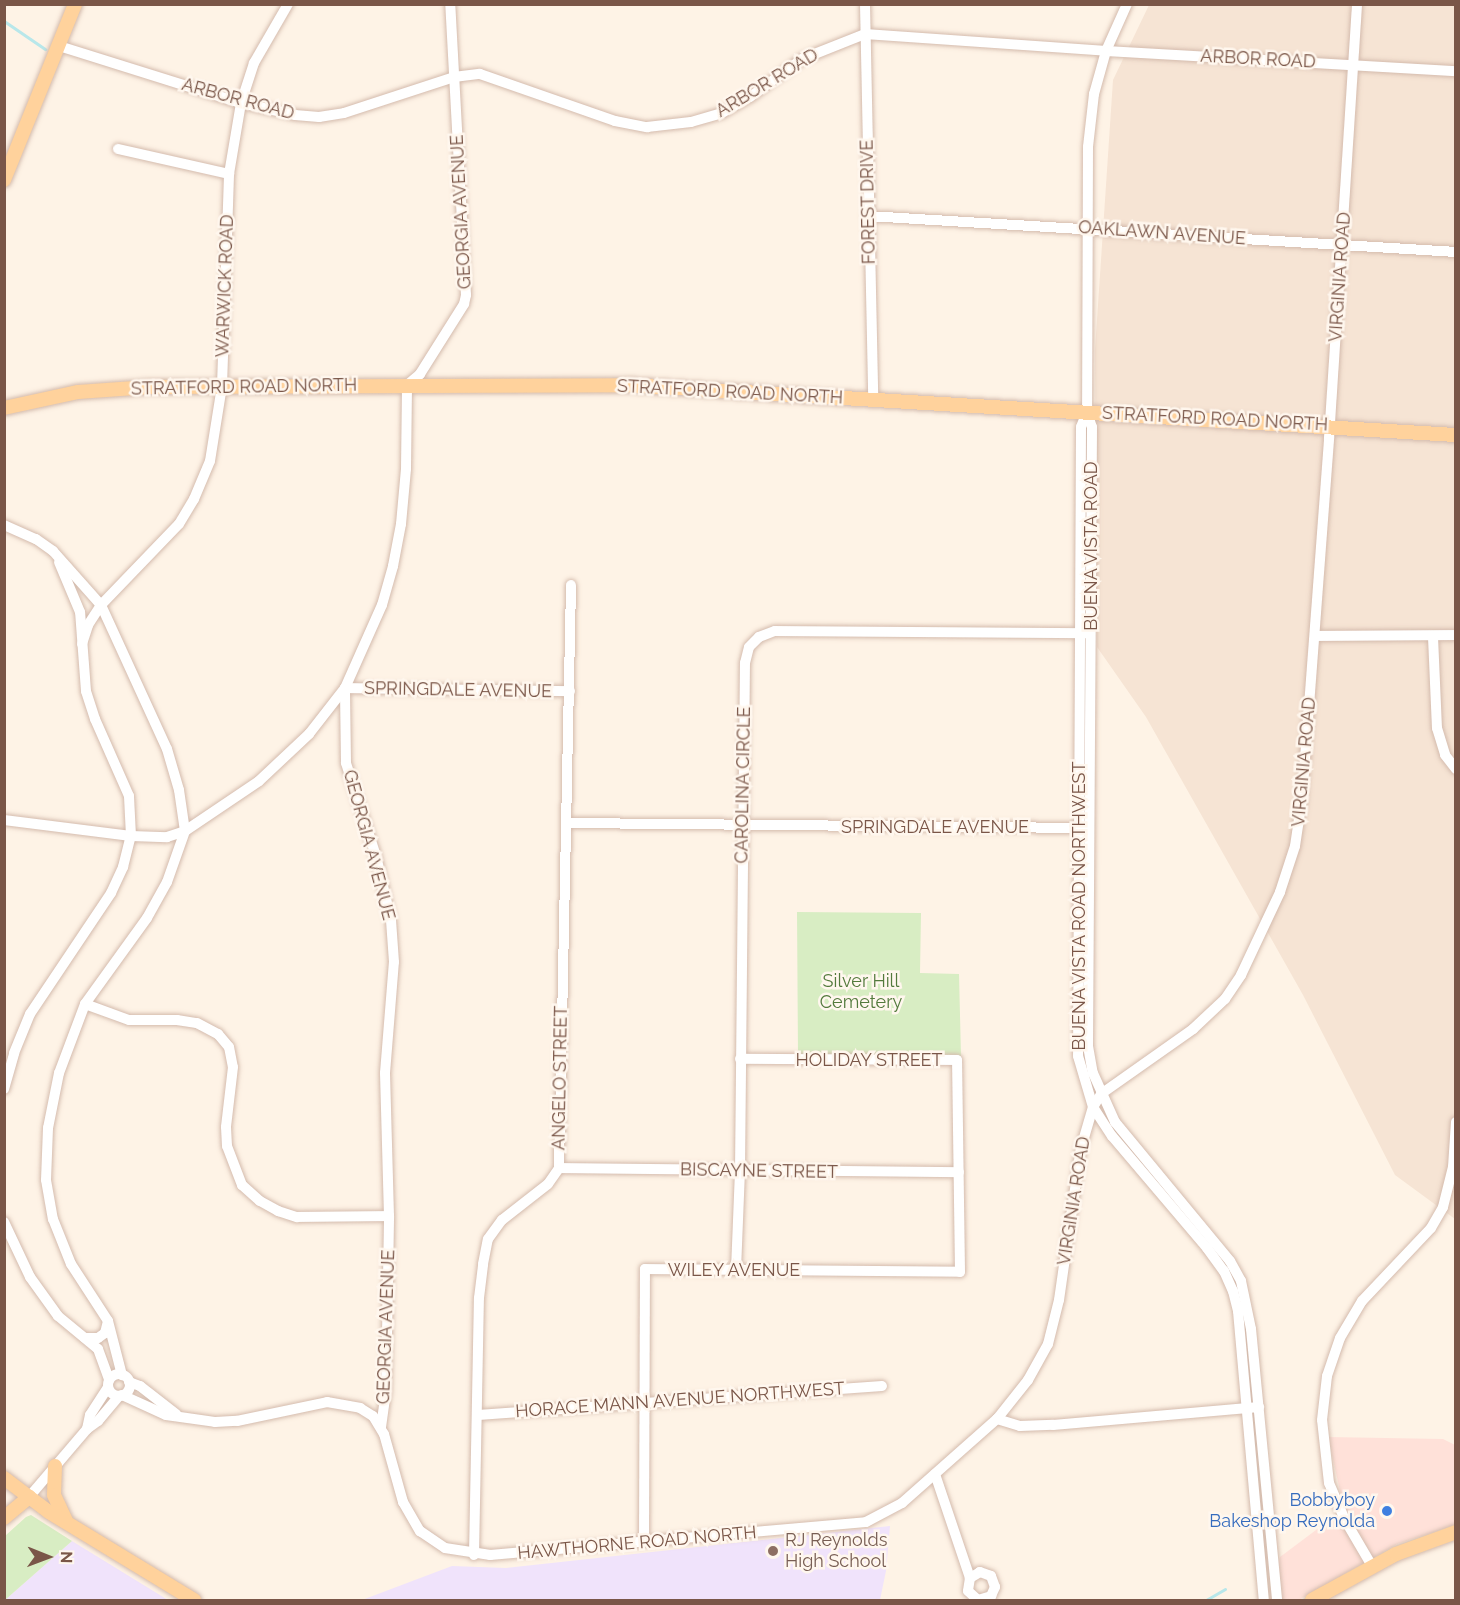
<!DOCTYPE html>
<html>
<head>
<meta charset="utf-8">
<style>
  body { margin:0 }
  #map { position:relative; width:1460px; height:1605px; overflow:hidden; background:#fef3e6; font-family:Raleway,sans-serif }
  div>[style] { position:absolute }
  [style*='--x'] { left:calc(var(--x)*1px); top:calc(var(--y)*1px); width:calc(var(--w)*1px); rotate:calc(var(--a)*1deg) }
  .residential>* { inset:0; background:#f6e4d4 }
  .commercial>* { inset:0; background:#ffe1d9 }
  .education>* { inset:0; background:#f0e3fb }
  .green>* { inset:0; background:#d8edc3 }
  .stream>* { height:3px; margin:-1.5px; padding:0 1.5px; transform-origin:1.5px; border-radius:1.5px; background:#b8e7ea }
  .roads { filter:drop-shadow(0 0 2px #d4bbad) drop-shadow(0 0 2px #d4bbad) }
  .minor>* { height:10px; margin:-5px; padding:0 5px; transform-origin:5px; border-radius:5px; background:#fff }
  .minor>.ring { margin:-5px; padding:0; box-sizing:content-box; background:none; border:10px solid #fff; border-radius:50% }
  .major>* { height:14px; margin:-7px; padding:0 7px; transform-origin:7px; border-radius:7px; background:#ffd29c }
  .dots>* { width:16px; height:16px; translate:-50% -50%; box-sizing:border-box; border:3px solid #fff7ee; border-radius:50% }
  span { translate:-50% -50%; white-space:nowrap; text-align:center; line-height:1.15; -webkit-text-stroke:5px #fff7ee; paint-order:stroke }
  .street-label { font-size:18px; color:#7a5648 }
  .park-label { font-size:18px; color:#537a3c }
  .shop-label { font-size:18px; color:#366cbe }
  .right { translate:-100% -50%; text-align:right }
  .education-label { font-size:18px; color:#785e54 }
  .left { translate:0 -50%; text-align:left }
  .frame { position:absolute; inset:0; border:6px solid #7a5648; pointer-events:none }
  .north { position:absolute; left:18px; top:1527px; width:60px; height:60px; -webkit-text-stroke:4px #fff7ee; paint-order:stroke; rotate:91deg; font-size:16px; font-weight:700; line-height:24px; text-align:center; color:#7a5648 }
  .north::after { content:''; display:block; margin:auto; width:21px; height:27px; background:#7a5648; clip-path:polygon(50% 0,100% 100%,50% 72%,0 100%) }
</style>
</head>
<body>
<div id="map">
  <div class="residential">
    <div style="clip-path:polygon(1149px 5px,1455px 5px,1455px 1219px,1395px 1175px,1303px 995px,1146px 717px,1097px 647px,1095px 350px,1113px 80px)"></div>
  </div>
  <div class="commercial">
    <div style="clip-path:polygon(1328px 1437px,1443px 1439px,1455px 1445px,1455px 1525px,1397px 1544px,1299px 1600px,1274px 1600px,1271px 1591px,1280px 1557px,1344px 1509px)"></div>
  </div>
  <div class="education">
    <div style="clip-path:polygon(890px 1526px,886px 1571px,880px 1600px,362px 1600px,452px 1566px,506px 1568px)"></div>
    <div style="clip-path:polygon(72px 1541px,168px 1600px,5px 1600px)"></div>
  </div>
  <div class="green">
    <div style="clip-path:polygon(797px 912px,921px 913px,920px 973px,959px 974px,961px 1056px,798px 1055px)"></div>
    <div style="clip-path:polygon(31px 1515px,72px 1541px,5px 1600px,5px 1536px,26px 1517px)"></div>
  </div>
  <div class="stream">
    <div style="--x:4;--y:21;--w:50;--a:34.3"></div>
    <div style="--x:1206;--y:1600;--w:22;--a:-30"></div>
  </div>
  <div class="roads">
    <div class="minor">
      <div style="--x:865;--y:4;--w:395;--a:88.8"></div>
      <div style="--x:1127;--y:4;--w:51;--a:114.1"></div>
      <div style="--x:1106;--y:51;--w:45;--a:105.6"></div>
      <div style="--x:1094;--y:94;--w:53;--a:96.5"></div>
      <div style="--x:1088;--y:147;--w:265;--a:90.2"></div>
      <div style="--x:1087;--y:412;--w:16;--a:72"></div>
      <div style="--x:1092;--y:427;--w:619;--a:90.37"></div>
      <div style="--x:1088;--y:1046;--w:27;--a:80"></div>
      <div style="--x:1093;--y:1073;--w:54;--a:65.8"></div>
      <div style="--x:1115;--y:1122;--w:180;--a:50.4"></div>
      <div style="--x:1230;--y:1261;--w:23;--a:61"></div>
      <div style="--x:1241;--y:1281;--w:49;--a:78.2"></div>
      <div style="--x:1251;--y:1329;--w:272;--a:84.5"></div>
      <div style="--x:59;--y:46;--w:191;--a:17.4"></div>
      <div style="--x:241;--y:103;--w:55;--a:12.5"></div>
      <div style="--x:295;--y:115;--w:24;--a:5"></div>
      <div style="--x:319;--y:117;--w:25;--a:-9"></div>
      <div style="--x:344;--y:113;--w:116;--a:-18.1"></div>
      <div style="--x:454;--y:77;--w:26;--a:-7"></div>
      <div style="--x:480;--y:74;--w:143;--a:19.2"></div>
      <div style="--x:615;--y:121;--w:33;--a:11"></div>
      <div style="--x:647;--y:127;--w:44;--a:-6.5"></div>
      <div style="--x:691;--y:122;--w:32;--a:-16"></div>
      <div style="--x:722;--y:113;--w:32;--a:-30"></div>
      <div style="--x:750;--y:97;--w:64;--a:-36.2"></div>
      <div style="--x:802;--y:59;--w:68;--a:-21.6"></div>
      <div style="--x:865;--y:34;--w:242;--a:4"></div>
      <div style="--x:1106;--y:51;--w:351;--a:3.3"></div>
      <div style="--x:118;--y:149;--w:114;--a:12.7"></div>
      <div style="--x:868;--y:216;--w:589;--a:3.5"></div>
      <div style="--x:1087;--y:412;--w:16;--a:112"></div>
      <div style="--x:1081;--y:427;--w:629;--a:90.27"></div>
      <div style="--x:1078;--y:1056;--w:53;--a:73.6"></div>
      <div style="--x:1093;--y:1107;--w:35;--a:57"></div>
      <div style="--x:1112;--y:1136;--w:147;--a:49.7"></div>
      <div style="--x:1207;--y:1248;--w:29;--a:54"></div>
      <div style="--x:1224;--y:1271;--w:22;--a:66"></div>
      <div style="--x:1233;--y:1291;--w:21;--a:76"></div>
      <div style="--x:1238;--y:1311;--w:290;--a:84.9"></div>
      <div style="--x:4;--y:525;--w:35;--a:24"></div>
      <div style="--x:36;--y:539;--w:21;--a:35"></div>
      <div style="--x:53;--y:551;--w:72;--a:48.4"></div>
      <div style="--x:101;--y:605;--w:158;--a:65.4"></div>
      <div style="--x:167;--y:749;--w:43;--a:73.7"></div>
      <div style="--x:179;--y:790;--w:41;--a:81.7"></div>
      <div style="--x:185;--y:831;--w:54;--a:109.4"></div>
      <div style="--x:167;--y:882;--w:41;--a:119.1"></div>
      <div style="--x:147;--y:918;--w:106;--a:125.8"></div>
      <div style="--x:85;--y:1004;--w:74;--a:110.6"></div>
      <div style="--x:59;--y:1073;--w:56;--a:101.3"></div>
      <div style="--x:48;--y:1128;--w:52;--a:92.2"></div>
      <div style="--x:46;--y:1180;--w:40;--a:80"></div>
      <div style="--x:53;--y:1219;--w:48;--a:68.2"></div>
      <div style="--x:71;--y:1264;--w:68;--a:57"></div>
      <div style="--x:108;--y:1321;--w:56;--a:75.5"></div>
      <div style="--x:1315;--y:636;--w:141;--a:-0.4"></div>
      <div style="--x:1433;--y:637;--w:91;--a:87.5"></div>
      <div style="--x:1437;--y:728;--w:28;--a:73"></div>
      <div style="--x:1445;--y:755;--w:18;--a:52"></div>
      <div style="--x:82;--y:644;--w:20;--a:-72"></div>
      <div style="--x:88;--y:625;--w:24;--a:-57"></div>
      <div style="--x:101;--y:605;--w:112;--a:-46.1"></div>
      <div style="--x:179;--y:524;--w:29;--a:-59"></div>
      <div style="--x:194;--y:499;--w:41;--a:-67.2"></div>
      <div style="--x:210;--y:461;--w:76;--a:-80.9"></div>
      <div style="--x:222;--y:386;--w:212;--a:-88.1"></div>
      <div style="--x:229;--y:174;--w:72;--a:-80.4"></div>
      <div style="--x:241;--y:103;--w:42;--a:-72"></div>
      <div style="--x:254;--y:63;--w:68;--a:-60"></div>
      <div style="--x:4;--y:820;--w:128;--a:7.2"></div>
      <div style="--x:131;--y:836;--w:36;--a:2"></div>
      <div style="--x:167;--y:837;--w:19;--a:-18"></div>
      <div style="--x:185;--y:831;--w:89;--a:-34"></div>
      <div style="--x:259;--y:781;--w:69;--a:-43.2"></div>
      <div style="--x:309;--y:734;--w:58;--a:-52"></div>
      <div style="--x:345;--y:688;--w:225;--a:0.8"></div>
      <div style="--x:566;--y:823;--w:518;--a:0.55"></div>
      <div style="--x:85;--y:1004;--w:47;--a:20"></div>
      <div style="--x:129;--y:1020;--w:48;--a:0"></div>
      <div style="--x:177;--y:1020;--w:20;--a:9"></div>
      <div style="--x:197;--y:1023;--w:24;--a:28"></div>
      <div style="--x:218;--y:1034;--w:17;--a:50"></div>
      <div style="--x:229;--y:1047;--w:20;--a:79"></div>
      <div style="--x:233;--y:1067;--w:60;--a:96.7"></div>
      <div style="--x:226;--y:1127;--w:19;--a:87"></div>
      <div style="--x:227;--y:1146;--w:42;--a:69"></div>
      <div style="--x:242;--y:1185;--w:24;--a:42"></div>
      <div style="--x:260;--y:1201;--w:21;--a:29"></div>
      <div style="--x:278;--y:1211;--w:20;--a:18"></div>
      <div style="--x:297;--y:1217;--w:92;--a:-0.6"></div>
      <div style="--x:4;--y:1089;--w:37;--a:-74"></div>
      <div style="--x:14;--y:1053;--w:42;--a:-67.7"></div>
      <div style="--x:30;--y:1014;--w:146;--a:-56.2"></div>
      <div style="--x:111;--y:893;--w:29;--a:-65"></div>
      <div style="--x:123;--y:867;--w:32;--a:-76"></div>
      <div style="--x:131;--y:836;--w:40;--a:-92.9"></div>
      <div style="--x:129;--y:796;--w:84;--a:-113.8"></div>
      <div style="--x:95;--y:719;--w:29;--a:-108"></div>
      <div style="--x:86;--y:691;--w:79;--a:-94.3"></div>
      <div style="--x:80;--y:612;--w:54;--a:-112.8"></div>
      <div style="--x:559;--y:1168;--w:400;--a:0.6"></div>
      <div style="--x:4;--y:1222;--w:61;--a:64.7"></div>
      <div style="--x:30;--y:1277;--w:48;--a:54.3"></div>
      <div style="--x:58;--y:1316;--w:52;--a:39.5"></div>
      <div style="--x:98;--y:1349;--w:33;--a:70"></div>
      <div style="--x:736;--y:1270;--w:99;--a:-87.7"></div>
      <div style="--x:740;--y:1171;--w:508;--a:-89.44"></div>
      <div style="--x:745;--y:663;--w:16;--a:-76"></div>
      <div style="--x:749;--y:647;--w:14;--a:-45"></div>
      <div style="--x:759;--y:637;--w:17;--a:-21"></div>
      <div style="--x:775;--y:631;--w:311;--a:0.4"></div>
      <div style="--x:85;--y:1338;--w:13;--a:0"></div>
      <div style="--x:98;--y:1338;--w:9;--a:-36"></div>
      <div style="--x:105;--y:1333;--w:12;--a:-76"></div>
      <div class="ring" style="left:108px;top:1374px;width:12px;height:12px"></div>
      <div style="--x:129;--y:1382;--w:12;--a:20"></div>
      <div style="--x:140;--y:1386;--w:46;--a:37.9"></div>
      <div style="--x:122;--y:1395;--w:48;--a:24.4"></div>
      <div style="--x:166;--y:1415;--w:49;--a:8.1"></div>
      <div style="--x:215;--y:1422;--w:22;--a:-3"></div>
      <div style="--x:237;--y:1421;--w:92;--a:-11.9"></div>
      <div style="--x:327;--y:1402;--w:34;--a:10"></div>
      <div style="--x:360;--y:1408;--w:15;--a:32"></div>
      <div style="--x:373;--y:1416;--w:21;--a:59"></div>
      <div style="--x:384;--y:1434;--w:71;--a:74.4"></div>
      <div style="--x:403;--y:1502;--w:34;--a:60"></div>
      <div style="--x:420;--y:1531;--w:30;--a:34"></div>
      <div style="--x:445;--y:1548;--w:46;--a:8.8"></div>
      <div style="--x:490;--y:1555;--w:377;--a:-5"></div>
      <div style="--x:866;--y:1522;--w:41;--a:-27.8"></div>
      <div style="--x:902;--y:1503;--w:127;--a:-41.5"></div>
      <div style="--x:997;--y:1419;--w:24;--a:17"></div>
      <div style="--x:1020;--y:1426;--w:33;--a:-2"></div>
      <div style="--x:1053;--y:1425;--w:207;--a:-5"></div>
      <div style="--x:478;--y:1415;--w:405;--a:-4.1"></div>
      <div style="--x:997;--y:1419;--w:50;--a:-51.5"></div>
      <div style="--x:1028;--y:1380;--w:41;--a:-60.9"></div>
      <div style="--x:1048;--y:1344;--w:45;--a:-76"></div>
      <div style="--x:1059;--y:1300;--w:154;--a:-81.8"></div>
      <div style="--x:1081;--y:1148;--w:43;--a:-73.7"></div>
      <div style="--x:1093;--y:1107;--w:15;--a:-58"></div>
      <div style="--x:1101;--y:1094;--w:113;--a:-35.2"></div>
      <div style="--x:1193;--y:1029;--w:44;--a:-43.2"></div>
      <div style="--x:1225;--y:999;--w:29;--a:-56"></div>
      <div style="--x:1241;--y:975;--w:92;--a:-64.8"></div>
      <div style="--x:1280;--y:892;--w:48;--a:-71.9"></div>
      <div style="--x:1295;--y:846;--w:48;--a:-81.5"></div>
      <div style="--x:1302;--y:799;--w:362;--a:-85.7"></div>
      <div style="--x:1329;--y:438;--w:435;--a:-86.3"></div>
      <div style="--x:381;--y:1427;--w:35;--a:-82"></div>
      <div style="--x:386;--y:1392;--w:176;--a:-89"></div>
      <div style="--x:389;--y:1216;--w:143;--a:-91.6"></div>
      <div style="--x:385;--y:1073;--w:111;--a:-85.4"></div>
      <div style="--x:394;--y:962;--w:42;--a:-94.1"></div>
      <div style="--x:391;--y:920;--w:66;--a:-103.2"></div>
      <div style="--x:376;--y:856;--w:98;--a:-107.9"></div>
      <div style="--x:346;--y:763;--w:75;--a:-90.8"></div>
      <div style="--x:345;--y:688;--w:91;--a:-66"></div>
      <div style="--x:382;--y:605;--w:41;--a:-74.2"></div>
      <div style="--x:393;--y:566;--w:43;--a:-79.2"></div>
      <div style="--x:401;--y:524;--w:55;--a:-84.8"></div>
      <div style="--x:406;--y:469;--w:84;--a:-89.3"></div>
      <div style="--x:407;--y:385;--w:17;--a:-40"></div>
      <div style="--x:420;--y:374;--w:83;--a:-57.8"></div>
      <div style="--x:464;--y:304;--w:9;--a:-77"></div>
      <div style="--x:466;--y:295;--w:291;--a:-93.1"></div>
      <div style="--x:87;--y:1429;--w:14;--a:-78"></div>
      <div style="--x:90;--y:1415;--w:33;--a:-57"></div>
      <div style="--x:935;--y:1474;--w:110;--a:71.4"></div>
      <div style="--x:970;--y:1578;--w:13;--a:99"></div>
      <div style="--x:968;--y:1591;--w:13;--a:42"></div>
      <div style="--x:978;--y:1600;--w:14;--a:-17"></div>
      <div style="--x:991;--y:1596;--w:10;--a:-66"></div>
      <div style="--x:995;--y:1587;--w:12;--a:-110"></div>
      <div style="--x:991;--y:1576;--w:12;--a:-160"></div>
      <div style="--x:980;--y:1572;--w:12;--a:149"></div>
      <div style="--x:29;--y:1497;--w:89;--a:-49.5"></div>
      <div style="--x:87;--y:1429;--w:14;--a:-36"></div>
      <div style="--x:98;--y:1421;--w:33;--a:-50"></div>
      <div style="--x:644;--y:1541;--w:272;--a:-89.8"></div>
      <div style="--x:645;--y:1269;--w:315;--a:0.5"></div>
      <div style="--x:960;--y:1272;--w:212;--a:-90.8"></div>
      <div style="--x:957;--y:1060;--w:217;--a:-179.7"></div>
      <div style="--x:474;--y:1555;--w:257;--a:-88.9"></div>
      <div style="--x:479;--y:1298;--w:34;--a:-83"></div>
      <div style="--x:483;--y:1264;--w:25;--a:-79"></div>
      <div style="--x:488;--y:1239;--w:24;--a:-54"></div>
      <div style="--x:502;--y:1220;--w:58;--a:-38"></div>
      <div style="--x:548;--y:1184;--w:19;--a:-55"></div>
      <div style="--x:559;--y:1168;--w:583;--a:-88.82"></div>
      <div style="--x:1372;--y:1566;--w:53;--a:-120.4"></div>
      <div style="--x:1345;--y:1520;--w:40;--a:-113.4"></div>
      <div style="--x:1329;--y:1483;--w:63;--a:-96.3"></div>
      <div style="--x:1322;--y:1420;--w:44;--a:-83.5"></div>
      <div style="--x:1327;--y:1376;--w:40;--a:-71.1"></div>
      <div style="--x:1340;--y:1338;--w:43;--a:-59.3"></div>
      <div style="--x:1362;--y:1301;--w:100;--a:-46.6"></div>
      <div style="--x:1431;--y:1228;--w:24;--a:-60"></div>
      <div style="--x:1443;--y:1207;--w:41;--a:-76"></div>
      <div style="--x:1453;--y:1167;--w:45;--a:-86.2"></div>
    </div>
    <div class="major">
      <div style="--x:4;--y:180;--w:190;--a:-68"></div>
      <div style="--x:4;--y:408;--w:76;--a:-12.2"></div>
      <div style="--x:78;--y:392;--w:71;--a:-4"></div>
      <div style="--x:149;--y:387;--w:479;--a:-0.2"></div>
      <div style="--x:628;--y:385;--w:830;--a:3.46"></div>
      <div style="--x:55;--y:1466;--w:29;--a:92"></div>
      <div style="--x:54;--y:1495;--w:29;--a:65"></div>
      <div style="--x:4;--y:1478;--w:56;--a:37.1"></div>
      <div style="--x:49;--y:1512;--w:170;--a:31.3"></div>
      <div style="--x:4;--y:1518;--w:33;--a:-40"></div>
      <div style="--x:1312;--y:1600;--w:96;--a:-28.7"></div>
      <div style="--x:1396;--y:1554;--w:64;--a:-20.1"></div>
    </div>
  </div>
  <div class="dots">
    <div style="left:1387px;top:1511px;background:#3f7fe0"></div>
    <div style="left:773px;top:1551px;background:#8d6e63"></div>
  </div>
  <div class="street-label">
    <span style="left:1258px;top:59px;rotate:3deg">ARBOR ROAD</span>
    <span style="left:767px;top:83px;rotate:-31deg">ARBOR ROAD</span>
    <span style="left:238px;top:99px;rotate:15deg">ARBOR ROAD</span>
    <span style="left:868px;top:202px;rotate:-91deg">FOREST DRIVE</span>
    <span style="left:461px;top:212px;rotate:-93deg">GEORGIA AVENUE</span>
    <span style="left:1162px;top:233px;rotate:4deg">OAKLAWN AVENUE</span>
    <span style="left:1340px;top:277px;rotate:-86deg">VIRGINIA ROAD</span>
    <span style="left:225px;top:286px;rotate:-88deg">WARWICK ROAD</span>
    <span style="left:244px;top:387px;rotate:-1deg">STRATFORD ROAD NORTH</span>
    <span style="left:730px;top:392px;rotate:3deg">STRATFORD ROAD NORTH</span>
    <span style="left:1215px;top:419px;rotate:3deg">STRATFORD ROAD NORTH</span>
    <span style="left:1091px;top:546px;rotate:-90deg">BUENA VISTA ROAD</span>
    <span style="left:458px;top:690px;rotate:1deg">SPRINGDALE AVENUE</span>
    <span style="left:1304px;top:762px;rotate:-85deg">VIRGINIA ROAD</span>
    <span style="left:743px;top:785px;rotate:-89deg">CAROLINA CIRCLE</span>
    <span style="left:935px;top:827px">SPRINGDALE AVENUE</span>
    <span style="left:369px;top:845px;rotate:75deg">GEORGIA AVENUE</span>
    <span style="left:1079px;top:906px;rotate:-90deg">BUENA VISTA ROAD NORTHWEST</span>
    <span style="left:869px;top:1060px">HOLIDAY STREET</span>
    <span style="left:560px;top:1078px;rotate:-89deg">ANGELO STREET</span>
    <span style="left:759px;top:1171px;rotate:1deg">BISCAYNE STREET</span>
    <span style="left:1074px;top:1201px;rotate:-81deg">VIRGINIA ROAD</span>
    <span style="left:734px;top:1270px">WILEY AVENUE</span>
    <span style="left:386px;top:1327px;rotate:-88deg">GEORGIA AVENUE</span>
    <span style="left:680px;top:1400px;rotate:-4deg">HORACE MANN AVENUE NORTHWEST</span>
    <span style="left:637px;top:1543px;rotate:-5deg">HAWTHORNE ROAD NORTH</span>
  </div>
  <div class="park-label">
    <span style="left:861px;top:992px">Silver Hill<br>Cemetery</span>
  </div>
  <div class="shop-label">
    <span class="right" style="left:1375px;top:1511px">Bobbyboy<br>Bakeshop Reynolda</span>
  </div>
  <div class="education-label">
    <span class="left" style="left:785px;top:1551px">RJ Reynolds<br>High School</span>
  </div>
  <div class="frame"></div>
  <div class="north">N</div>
</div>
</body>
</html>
